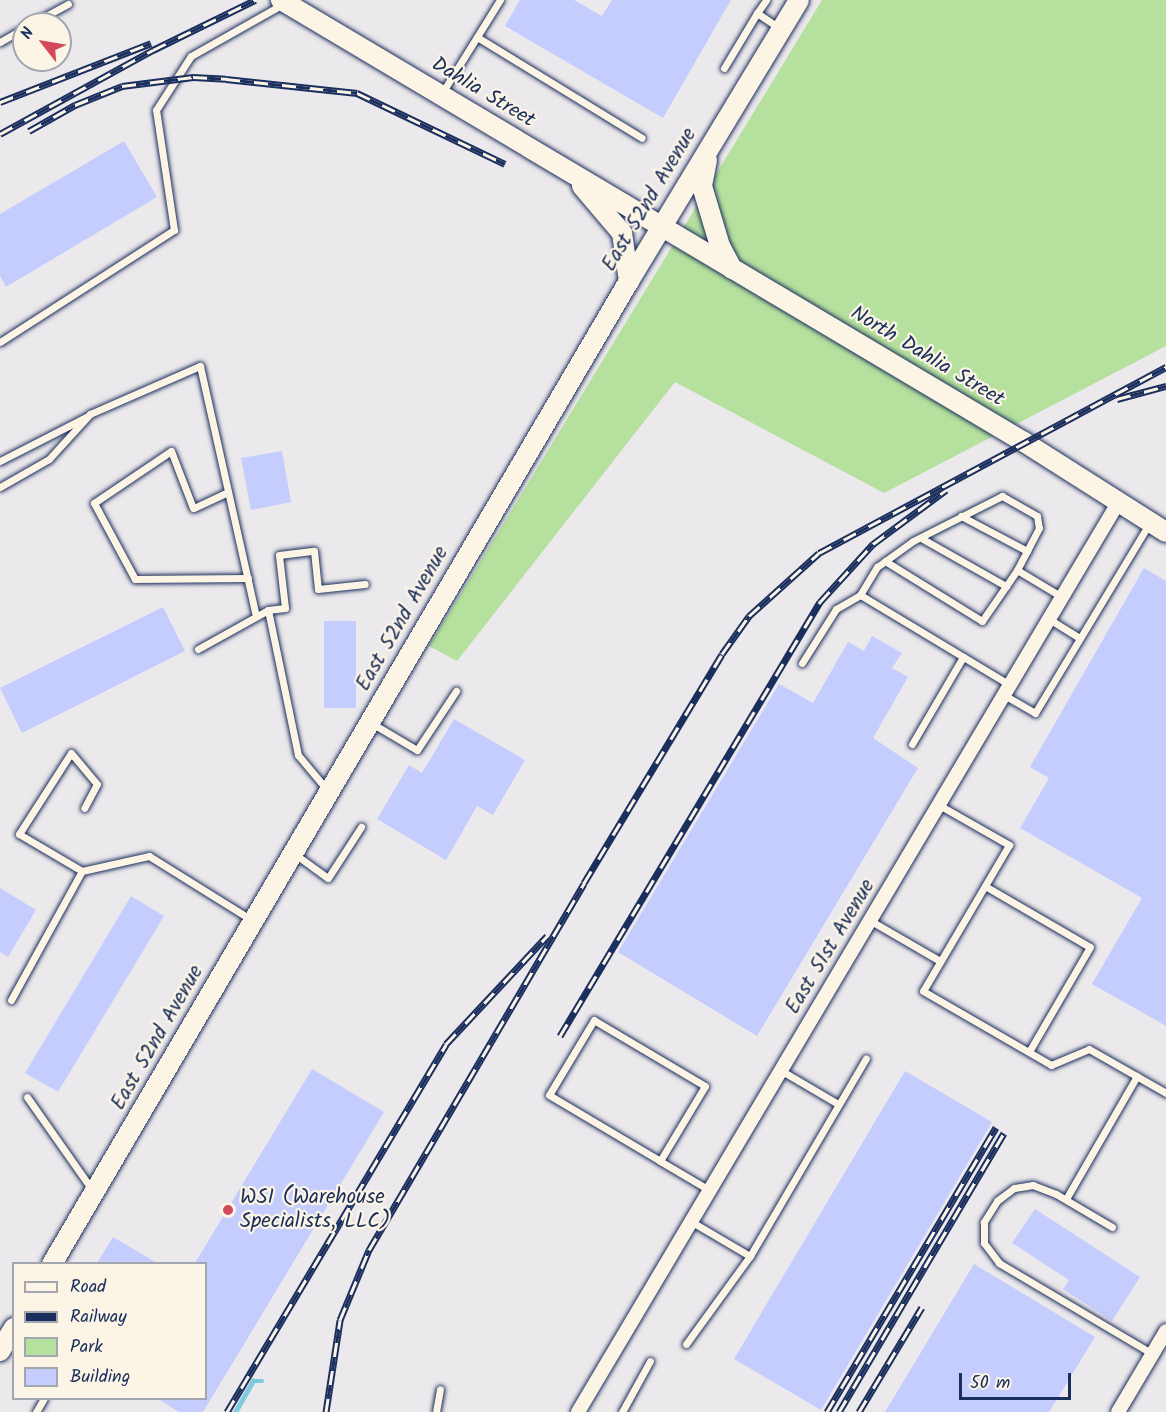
<!DOCTYPE html>
<html>
<head>
<meta charset="utf-8">
<style>
  body { margin:0 }
  #map { position:relative; width:1166px; height:1412px; overflow:hidden; background:#ece9ec; font-family:Kalam,sans-serif }
  div>[style] { position:absolute }
  [style*='--x'] { left:calc(var(--x)*1px); top:calc(var(--y)*1px); width:calc(var(--w)*1px); rotate:calc(var(--a)*1deg) }
  .green>* { inset:0; background:#b5e09d }
  .stream>* { height:4.5px; margin:-2.25px; padding:0 2.25px; transform-origin:2.25px; border-radius:2.25px; background:#7ecbdd }
  .building>* { inset:0; background:#c5ccfe }
  .roads { filter:drop-shadow(0 0 2px #1b2f5e) drop-shadow(0 0 2px #1b2f5e) }
  .lane>* { height:7px; margin:-3.5px; padding:0 3.5px; transform-origin:3.5px; border-radius:3.5px; background:#fcf5e5 }
  .street>* { height:14px; margin:-7px; padding:0 7px; transform-origin:7px; border-radius:7px; background:#fcf5e5 }
  .secondary>* { height:20px; margin:-10px; padding:0 10px; transform-origin:10px; border-radius:10px; background:#fcf5e5 }
  .rail>* { height:7px; margin-top:-3.5px; transform-origin:0; background:repeating-linear-gradient(90deg,#fcf5e5 0 14px,#1b2f5e 0 28px); box-sizing:border-box; border-block:2px solid #1b2f5e }
  .dots>* { width:16px; height:16px; translate:-50% -50%; box-sizing:border-box; border:3px solid #fcf5e5; border-radius:50% }
  span { translate:-50% -50%; white-space:nowrap; text-align:center; line-height:1.15; -webkit-text-stroke:4.5px #fcf5e5; paint-order:stroke }
  .street-label { font-size:21px; color:#1b2f5e }
  .poi-label { font-size:21px; color:#1b2f5e }
  .left { translate:0 -50%; text-align:left }
  .legend { position:absolute; left:12px; top:1262px; width:195px; height:138px; box-sizing:border-box; background:#fcf5e5; border:2px solid #a2a6af; margin:0; padding:8px 10px; list-style:none; font-size:18px; color:#1b2f5e }
  .legend li { display:flex; align-items:center; gap:12px; height:30px }
  .legend b { width:30px; border:2px solid #a2a6af }
  .north { position:absolute; left:12px; top:12px; width:60px; height:60px; box-sizing:border-box; background:#fcf5e5; border:2px solid #a2a6af; border-radius:50%; rotate:301deg; font-size:16px; font-weight:700; line-height:24px; text-align:center; color:#1b2f5e }
  .north::after { content:''; display:block; margin:auto; width:21px; height:27px; background:#d1495b; clip-path:polygon(50% 0,100% 100%,50% 72%,0 100%) }
  .scale { position:absolute; left:959px; top:1373px; width:112px; height:27px; box-sizing:border-box; border:3px solid #1b2f5e; border-top:0; padding-left:8px; font-size:18px; line-height:21px; white-space:nowrap; color:#1b2f5e; -webkit-text-stroke:4px #fcf5e5; paint-order:stroke }
</style>
</head>
<body>
<div id="map">
  <div class="green">
    <div style="clip-path:polygon(822px 0,1166px 0,1166px 346px,884px 493px,675px 382px,457px 661px,429px 646px)"></div>
  </div>
  <div class="stream">
    <div style="--x:235;--y:1412;--w:36;--a:-60"></div>
    <div style="--x:253;--y:1381;--w:9;--a:0"></div>
  </div>
  <div class="building">
    <div style="clip-path:polygon(520px 0,574px 0,602px 16px,612px 0,731px 0,663px 118px,505px 26px)"></div>
    <div style="clip-path:polygon(124px 141px,157px 197px,6px 287px,0 276px,0 214px)"></div>
    <div style="clip-path:polygon(282px 451px,291px 502px,251px 510px,241px 458px)"></div>
    <div style="clip-path:polygon(1144px 568px,1166px 581px,1166px 1026px,1092px 984px,1142px 898px,1020px 828px,1049px 778px,1030px 767px)"></div>
    <div style="clip-path:polygon(163px 607px,185px 651px,22px 733px,0 688px)"></div>
    <div style="clip-path:polygon(324px 621px,356px 621px,356px 708px,324px 708px)"></div>
    <div style="clip-path:polygon(872px 636px,902px 653px,892px 668px,908px 677px,873px 738px,918px 768px,757px 1036px,618px 952px,779px 684px,813px 703px,848px 642px,864px 651px)"></div>
    <div style="clip-path:polygon(454px 719px,525px 760px,493px 815px,477px 806px,446px 860px,377px 819px,409px 765px,422px 773px)"></div>
    <div style="clip-path:polygon(0 888px,36px 910px,8px 957px,0 952px)"></div>
    <div style="clip-path:polygon(131px 896px,164px 916px,58px 1092px,25px 1073px)"></div>
    <div style="clip-path:polygon(312px 1069px,384px 1112px,203px 1412px,179px 1412px,157px 1398px,206px 1398px,206px 1263px,195px 1263px)"></div>
    <div style="clip-path:polygon(905px 1071px,992px 1122px,821px 1410px,734px 1359px)"></div>
    <div style="clip-path:polygon(1035px 1209px,1140px 1277px,1112px 1321px,1063px 1289px,1069px 1280px,1012px 1243px)"></div>
    <div style="clip-path:polygon(113px 1237px,157px 1263px,97px 1263px)"></div>
    <div style="clip-path:polygon(974px 1264px,1095px 1337px,1049px 1412px,885px 1412px)"></div>
  </div>
  <div class="roads">
    <div class="lane">
      <div style="--x:757;--y:13;--w:16;--a:-55"></div>
      <div style="--x:31;--y:24;--w:42;--a:-28.4"></div>
      <div style="--x:477;--y:37;--w:193;--a:31.5"></div>
      <div style="--x:0;--y:42;--w:28;--a:-30"></div>
      <div style="--x:724;--y:68;--w:64;--a:-59"></div>
      <div style="--x:757;--y:13;--w:27;--a:34"></div>
      <div style="--x:442;--y:93;--w:110;--a:-58.1"></div>
      <div style="--x:0;--y:342;--w:207;--a:-32.8"></div>
      <div style="--x:174;--y:230;--w:121;--a:-98.5"></div>
      <div style="--x:156;--y:110;--w:64;--a:-57.1"></div>
      <div style="--x:191;--y:56;--w:106;--a:-29.5"></div>
      <div style="--x:0;--y:461;--w:97;--a:-27.1"></div>
      <div style="--x:0;--y:487;--w:56;--a:-29.7"></div>
      <div style="--x:49;--y:459;--w:61;--a:-47.7"></div>
      <div style="--x:90;--y:414;--w:120;--a:-23.6"></div>
      <div style="--x:200;--y:366;--w:256;--a:77.4"></div>
      <div style="--x:228;--y:492;--w:38;--a:155"></div>
      <div style="--x:193;--y:508;--w:61;--a:-111.1"></div>
      <div style="--x:171;--y:451;--w:93;--a:146"></div>
      <div style="--x:94;--y:503;--w:86;--a:61.7"></div>
      <div style="--x:135;--y:579;--w:113;--a:-0.5"></div>
      <div style="--x:961;--y:516;--w:75;--a:27.9"></div>
      <div style="--x:921;--y:538;--w:98;--a:29.5"></div>
      <div style="--x:885;--y:561;--w:114;--a:31.7"></div>
      <div style="--x:982;--y:621;--w:62;--a:-55.5"></div>
      <div style="--x:268;--y:610;--w:17;--a:-7"></div>
      <div style="--x:285;--y:608;--w:53;--a:-96.5"></div>
      <div style="--x:279;--y:555;--w:35;--a:-7"></div>
      <div style="--x:314;--y:551;--w:38;--a:84"></div>
      <div style="--x:318;--y:589;--w:47;--a:-6.1"></div>
      <div style="--x:1049;--y:619;--w:36;--a:32"></div>
      <div style="--x:198;--y:649;--w:80;--a:-29.1"></div>
      <div style="--x:268;--y:610;--w:148;--a:78.3"></div>
      <div style="--x:298;--y:755;--w:47;--a:50.2"></div>
      <div style="--x:802;--y:663;--w:64;--a:-57.8"></div>
      <div style="--x:836;--y:609;--w:28;--a:-30"></div>
      <div style="--x:1010;--y:685;--w:175;--a:-149"></div>
      <div style="--x:860;--y:595;--w:33;--a:-59"></div>
      <div style="--x:877;--y:567;--w:44;--a:-35.8"></div>
      <div style="--x:913;--y:541;--w:100;--a:-26.8"></div>
      <div style="--x:1002;--y:496;--w:40;--a:29.7"></div>
      <div style="--x:1037;--y:516;--w:12;--a:81"></div>
      <div style="--x:1039;--y:528;--w:47;--a:117.6"></div>
      <div style="--x:1017;--y:570;--w:52;--a:31"></div>
      <div style="--x:1004;--y:695;--w:36;--a:30"></div>
      <div style="--x:1035;--y:713;--w:221;--a:-58.9"></div>
      <div style="--x:373;--y:724;--w:51;--a:30.6"></div>
      <div style="--x:417;--y:750;--w:71;--a:-56.5"></div>
      <div style="--x:912;--y:744;--w:101;--a:-59.6"></div>
      <div style="--x:939;--y:805;--w:81;--a:29.7"></div>
      <div style="--x:1009;--y:845;--w:169;--a:120.5"></div>
      <div style="--x:923;--y:991;--w:148;--a:30"></div>
      <div style="--x:1051;--y:1065;--w:41;--a:-22.8"></div>
      <div style="--x:1089;--y:1049;--w:89;--a:29.7"></div>
      <div style="--x:296;--y:855;--w:39;--a:36"></div>
      <div style="--x:328;--y:878;--w:61;--a:-57.1"></div>
      <div style="--x:82;--y:871;--w:73;--a:-149.6"></div>
      <div style="--x:19;--y:834;--w:96;--a:-57.3"></div>
      <div style="--x:71;--y:753;--w:40;--a:50"></div>
      <div style="--x:97;--y:784;--w:27;--a:118"></div>
      <div style="--x:985;--y:886;--w:121;--a:30.2"></div>
      <div style="--x:1090;--y:947;--w:121;--a:120.2"></div>
      <div style="--x:871;--y:921;--w:80;--a:30.1"></div>
      <div style="--x:11;--y:1000;--w:147;--a:-61.2"></div>
      <div style="--x:82;--y:871;--w:69;--a:-12.6"></div>
      <div style="--x:149;--y:856;--w:121;--a:31.9"></div>
      <div style="--x:782;--y:1071;--w:65;--a:30.5"></div>
      <div style="--x:27;--y:1097;--w:115;--a:54.9"></div>
      <div style="--x:660;--y:1161;--w:87;--a:-59"></div>
      <div style="--x:705;--y:1086;--w:129;--a:-149.3"></div>
      <div style="--x:594;--y:1020;--w:87;--a:121"></div>
      <div style="--x:549;--y:1095;--w:129;--a:30.7"></div>
      <div style="--x:660;--y:1161;--w:59;--a:30.5"></div>
      <div style="--x:1066;--y:1199;--w:142;--a:-60"></div>
      <div style="--x:692;--y:1222;--w:67;--a:30.4"></div>
      <div style="--x:1112;--y:1227;--w:65;--a:-149.5"></div>
      <div style="--x:1056;--y:1194;--w:25;--a:-159"></div>
      <div style="--x:1033;--y:1185;--w:19;--a:171"></div>
      <div style="--x:1014;--y:1188;--w:21;--a:143"></div>
      <div style="--x:997;--y:1201;--w:25;--a:122"></div>
      <div style="--x:984;--y:1222;--w:21;--a:90"></div>
      <div style="--x:984;--y:1243;--w:25;--a:53"></div>
      <div style="--x:999;--y:1263;--w:179;--a:30.6"></div>
      <div style="--x:686;--y:1344;--w:109;--a:-54"></div>
      <div style="--x:750;--y:1256;--w:229;--a:-59.6"></div>
      <div style="--x:36;--y:1412;--w:16;--a:-60"></div>
      <div style="--x:436;--y:1412;--w:23;--a:-80"></div>
      <div style="--x:622;--y:1412;--w:58;--a:-61.2"></div>
    </div>
    <div class="street">
      <div style="--x:578;--y:1412;--w:1057;--a:-59.29"></div>
      <div style="--x:1118;--y:1412;--w:94;--a:-59.3"></div>
    </div>
    <div class="secondary">
      <div style="--x:281;--y:0;--w:865;--a:30.75"></div>
      <div style="--x:1024;--y:442;--w:168;--a:32.4"></div>
      <div style="--x:707;--y:160;--w:26;--a:101"></div>
      <div style="--x:702;--y:186;--w:63;--a:73.3"></div>
      <div style="--x:720;--y:246;--w:26;--a:62"></div>
      <div style="--x:582;--y:186;--w:62;--a:49.6"></div>
      <div style="--x:622;--y:233;--w:49;--a:81.7"></div>
      <div style="--x:52;--y:1264;--w:1140;--a:-59.59"></div>
      <div style="--x:629;--y:281;--w:328;--a:-58.8"></div>
      <div style="--x:0;--y:1351;--w:27;--a:-59"></div>
    </div>
  </div>
  <div class="rail">
    <div style="--x:0;--y:102;--w:162;--a:-21.3"></div>
    <div style="--x:29;--y:131;--w:53;--a:-29.5"></div>
    <div style="--x:75;--y:105;--w:51;--a:-22"></div>
    <div style="--x:122;--y:86;--w:72;--a:-7.2"></div>
    <div style="--x:193;--y:77;--w:33;--a:3"></div>
    <div style="--x:226;--y:79;--w:132;--a:6.1"></div>
    <div style="--x:357;--y:93;--w:164;--a:25.6"></div>
    <div style="--x:0;--y:134;--w:175;--a:-28.8"></div>
    <div style="--x:153;--y:50;--w:114;--a:-26.1"></div>
    <div style="--x:1117;--y:399;--w:51;--a:-14.9"></div>
    <div style="--x:560;--y:1036;--w:506;--a:-59.08"></div>
    <div style="--x:820;--y:602;--w:79;--a:-47.6"></div>
    <div style="--x:873;--y:544;--w:91;--a:-36.5"></div>
    <div style="--x:227;--y:1412;--w:428;--a:-59.2"></div>
    <div style="--x:446;--y:1044;--w:148;--a:-46.9"></div>
    <div style="--x:326;--y:1412;--w:93;--a:-81.3"></div>
    <div style="--x:340;--y:1320;--w:76;--a:-67.5"></div>
    <div style="--x:369;--y:1250;--w:425;--a:-59.6"></div>
    <div style="--x:584;--y:883;--w:267;--a:-58.9"></div>
    <div style="--x:722;--y:654;--w:47;--a:-54.6"></div>
    <div style="--x:749;--y:616;--w:94;--a:-42"></div>
    <div style="--x:819;--y:553;--w:394;--a:-28.2"></div>
    <div style="--x:827;--y:1412;--w:331;--a:-59.3"></div>
    <div style="--x:839;--y:1412;--w:324;--a:-59.4"></div>
    <div style="--x:859;--y:1412;--w:122;--a:-59"></div>
  </div>
  <div class="dots">
    <div style="left:228px;top:1210px;background:#d1495b"></div>
  </div>
  <div class="street-label">
    <span style="left:483px;top:93px;rotate:31deg">Dahlia Street</span>
    <span style="left:650px;top:200px;rotate:-59deg">East 52nd Avenue</span>
    <span style="left:927px;top:357px;rotate:31deg">North Dahlia Street</span>
    <span style="left:403px;top:619px;rotate:-60deg">East 52nd Avenue</span>
    <span style="left:831px;top:947px;rotate:-59deg">East 51st Avenue</span>
    <span style="left:158px;top:1038px;rotate:-60deg">East 52nd Avenue</span>
  </div>
  <div class="poi-label">
    <span class="left" style="left:240px;top:1210px">WSI (Warehouse<br>Specialists, LLC)</span>
  </div>
  <ul class="legend">
  <li><b style="height:8px;background:#fcf5e5"></b>Road</li>
  <li><b style="height:8px;background:#1b2f5e"></b>Railway</li>
  <li><b style="height:16px;background:#b5e09d"></b>Park</li>
  <li><b style="height:16px;background:#c5ccfe"></b>Building</li>
  </ul>
  <div class="north">N</div>
  <div class="scale">50 m</div>
</div>
</body>
</html>
